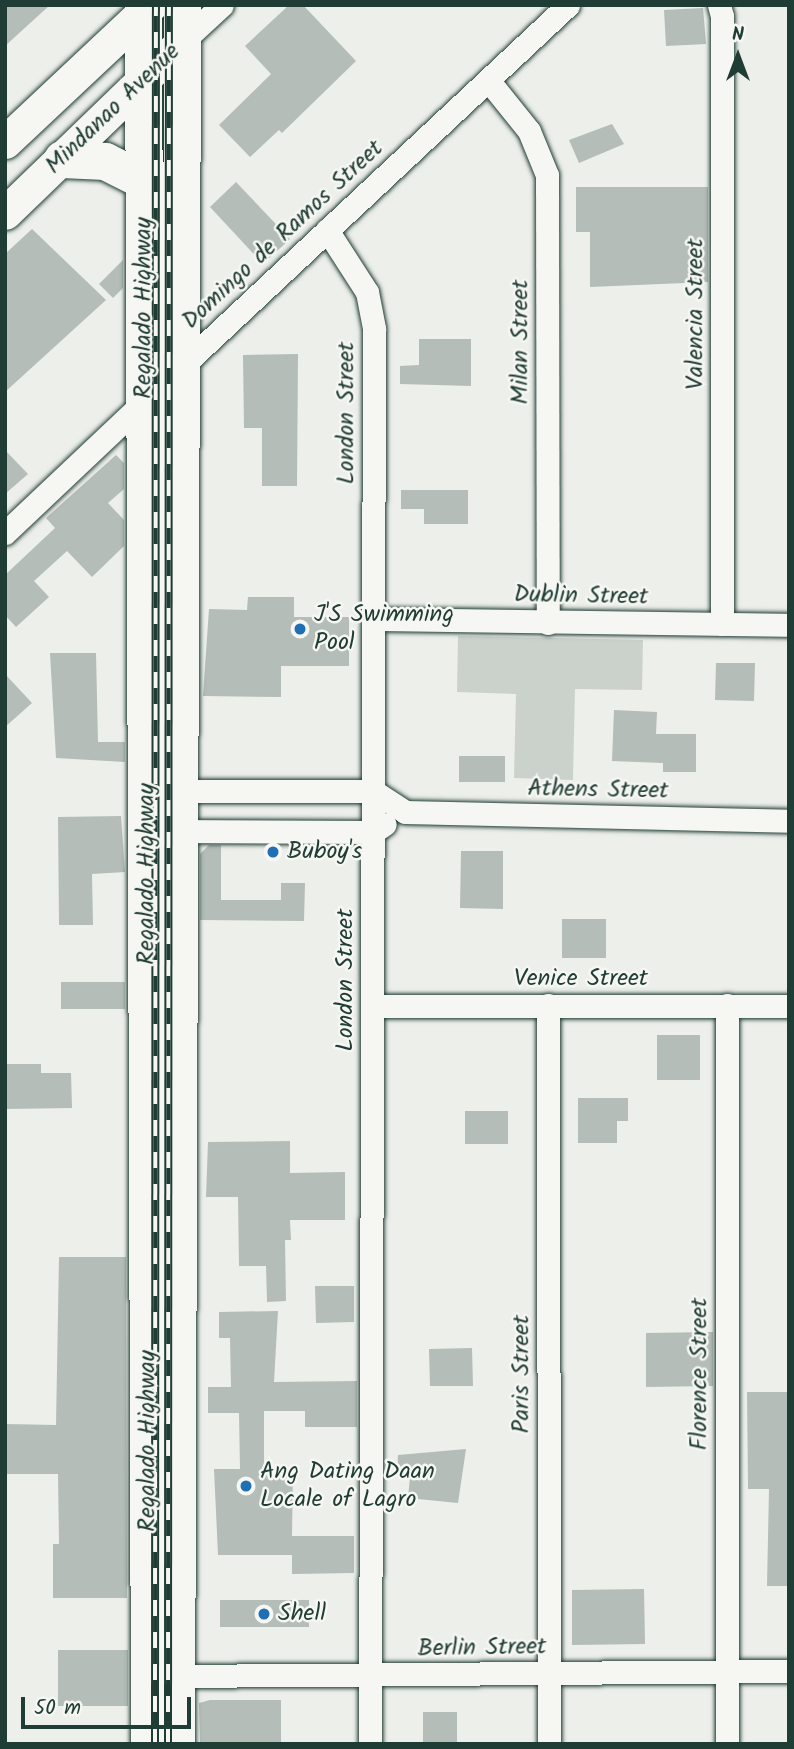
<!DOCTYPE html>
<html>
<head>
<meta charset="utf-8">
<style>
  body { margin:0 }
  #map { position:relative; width:794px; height:1749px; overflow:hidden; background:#edefea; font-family:Kalam,sans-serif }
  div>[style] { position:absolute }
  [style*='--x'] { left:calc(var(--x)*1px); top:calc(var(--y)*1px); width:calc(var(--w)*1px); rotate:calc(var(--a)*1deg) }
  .green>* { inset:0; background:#cbd2cc }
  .building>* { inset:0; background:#b4bdb8 }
  .roads { filter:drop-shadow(0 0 2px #1f3d34) drop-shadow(0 0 2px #1f3d34) }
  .minor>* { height:23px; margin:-11.5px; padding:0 11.5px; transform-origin:11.5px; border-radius:11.5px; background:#f6f6f2 }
  .secondary>* { height:33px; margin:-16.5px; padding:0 16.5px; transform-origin:16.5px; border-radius:16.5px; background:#f6f6f2 }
  .primary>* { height:37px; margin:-18.5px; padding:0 18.5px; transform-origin:18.5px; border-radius:18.5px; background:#f6f6f2 }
  .rail>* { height:8px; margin-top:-4px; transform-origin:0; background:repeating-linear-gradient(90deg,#f6f6f2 0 16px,#1f3d34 0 32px); box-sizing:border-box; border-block:2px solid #1f3d34 }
  .dots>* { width:19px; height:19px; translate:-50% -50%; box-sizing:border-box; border:4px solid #f6f6f2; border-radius:50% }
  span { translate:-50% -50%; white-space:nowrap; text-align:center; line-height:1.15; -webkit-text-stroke:5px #f6f6f2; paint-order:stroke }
  .street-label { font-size:24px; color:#1f3d34 }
  .poi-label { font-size:24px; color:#1f3d34 }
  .left { translate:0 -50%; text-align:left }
  .frame { position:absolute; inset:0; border:7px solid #1f3d34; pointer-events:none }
  .north { position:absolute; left:703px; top:21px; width:70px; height:70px; -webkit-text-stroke:5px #f6f6f2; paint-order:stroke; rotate:0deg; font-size:19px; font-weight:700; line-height:28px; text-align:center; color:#1f3d34 }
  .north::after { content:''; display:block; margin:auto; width:24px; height:32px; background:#1f3d34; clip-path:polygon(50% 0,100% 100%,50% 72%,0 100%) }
  .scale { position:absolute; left:21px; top:1697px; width:170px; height:32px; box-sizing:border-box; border:4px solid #1f3d34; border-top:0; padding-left:9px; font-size:21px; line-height:24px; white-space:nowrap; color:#1f3d34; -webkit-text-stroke:5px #f6f6f2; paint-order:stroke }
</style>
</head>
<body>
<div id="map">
  <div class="green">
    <div style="clip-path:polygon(458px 636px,643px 640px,642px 690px,575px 689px,573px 780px,514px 778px,516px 694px,457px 692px)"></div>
  </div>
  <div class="building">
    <div style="clip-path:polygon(5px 5px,50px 5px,5px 46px)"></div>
    <div style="clip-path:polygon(289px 5px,303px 5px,356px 61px,282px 133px,279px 130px,250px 157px,219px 125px,271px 74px,245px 46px)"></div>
    <div style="clip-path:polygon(703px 8px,706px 44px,666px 46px,664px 10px)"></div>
    <div style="clip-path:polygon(612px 124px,624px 144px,579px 163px,569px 140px)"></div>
    <div style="clip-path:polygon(236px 182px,290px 239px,263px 264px,210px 207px)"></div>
    <div style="clip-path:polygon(576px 187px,708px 187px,708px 282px,590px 287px,590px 232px,576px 232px)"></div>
    <div style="clip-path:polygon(32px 229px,106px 300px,5px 392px,5px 254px)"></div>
    <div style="clip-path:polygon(123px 260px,123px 288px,113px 298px,99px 284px)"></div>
    <div style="clip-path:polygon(419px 339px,471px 339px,471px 386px,400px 384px,400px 366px,419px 365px)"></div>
    <div style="clip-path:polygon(298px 354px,297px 486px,262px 486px,262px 428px,244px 428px,243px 355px)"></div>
    <div style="clip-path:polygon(5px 450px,28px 474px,5px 494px)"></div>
    <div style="clip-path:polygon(116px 455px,124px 463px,124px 489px,108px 503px,124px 520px,124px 546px,92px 577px,67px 551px,34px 581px,49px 597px,16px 627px,5px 615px,5px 575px,55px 528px,46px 518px)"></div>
    <div style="clip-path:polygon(401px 490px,468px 490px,468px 524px,424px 524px,424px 509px,401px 509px)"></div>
    <div style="clip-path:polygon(248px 597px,294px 597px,294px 617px,349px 617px,349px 666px,281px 666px,281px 697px,203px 696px,209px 609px,247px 610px)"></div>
    <div style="clip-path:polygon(50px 653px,96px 653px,98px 742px,125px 742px,125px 762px,56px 758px)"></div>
    <div style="clip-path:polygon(716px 663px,755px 663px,754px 701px,715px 700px)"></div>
    <div style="clip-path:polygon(5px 674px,32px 703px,5px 727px)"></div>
    <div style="clip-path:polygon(614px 710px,657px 712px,656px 734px,696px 734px,696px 772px,663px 772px,663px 763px,612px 761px)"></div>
    <div style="clip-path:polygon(459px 756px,505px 756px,505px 782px,459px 782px)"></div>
    <div style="clip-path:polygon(121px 816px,125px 872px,92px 874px,93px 925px,59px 925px,58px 817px)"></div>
    <div style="clip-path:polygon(209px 845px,221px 845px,221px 900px,281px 900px,281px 883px,305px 883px,304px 921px,200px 920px,200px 854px)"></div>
    <div style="clip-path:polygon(461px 851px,503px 851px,503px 909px,460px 908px)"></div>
    <div style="clip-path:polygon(562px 919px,606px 919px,606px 958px,562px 958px)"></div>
    <div style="clip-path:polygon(61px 982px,125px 982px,125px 1009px,61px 1009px)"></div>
    <div style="clip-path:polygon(657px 1035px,700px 1035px,700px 1080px,657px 1080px)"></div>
    <div style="clip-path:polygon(5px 1064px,41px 1064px,41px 1073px,71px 1073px,72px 1108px,5px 1109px)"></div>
    <div style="clip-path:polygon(578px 1098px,628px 1098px,628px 1121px,617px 1121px,617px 1143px,578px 1143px)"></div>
    <div style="clip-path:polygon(465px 1111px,508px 1111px,508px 1144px,465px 1144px)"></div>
    <div style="clip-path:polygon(290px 1141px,290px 1173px,345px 1172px,345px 1220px,290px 1220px,291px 1240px,285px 1240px,286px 1301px,267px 1302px,266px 1266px,239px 1266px,238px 1197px,206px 1197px,208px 1142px)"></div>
    <div style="clip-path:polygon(59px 1257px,126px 1257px,127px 1598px,53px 1598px,53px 1544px,59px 1544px,58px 1474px,5px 1474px,5px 1424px,56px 1425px)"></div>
    <div style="clip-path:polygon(315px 1286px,354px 1286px,354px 1322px,316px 1323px)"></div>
    <div style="clip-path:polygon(278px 1311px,274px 1382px,357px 1381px,357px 1427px,305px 1427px,305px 1411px,264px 1411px,264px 1469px,293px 1470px,292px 1536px,354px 1536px,354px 1573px,292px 1574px,292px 1555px,218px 1555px,214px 1469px,240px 1469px,239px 1413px,208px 1413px,208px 1387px,231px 1387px,230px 1338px,219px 1338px,219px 1312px)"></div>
    <div style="clip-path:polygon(713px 1332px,713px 1386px,646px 1387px,646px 1333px)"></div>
    <div style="clip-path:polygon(472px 1348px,473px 1386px,430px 1386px,429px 1349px)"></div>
    <div style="clip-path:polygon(747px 1392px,789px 1392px,789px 1586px,767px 1586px,769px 1489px,748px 1489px)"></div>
    <div style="clip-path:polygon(466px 1449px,458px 1503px,408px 1498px,410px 1477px,397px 1475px,398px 1455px)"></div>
    <div style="clip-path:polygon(644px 1589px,645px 1644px,572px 1645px,572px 1590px)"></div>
    <div style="clip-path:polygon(220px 1600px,309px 1600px,309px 1627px,220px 1627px)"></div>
    <div style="clip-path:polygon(58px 1650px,128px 1650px,128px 1706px,58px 1706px)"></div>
    <div style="clip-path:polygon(210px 1700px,281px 1700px,281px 1744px,200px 1744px,199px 1703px)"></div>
    <div style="clip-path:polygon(423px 1712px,457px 1712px,457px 1744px,423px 1744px)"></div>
  </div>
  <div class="roads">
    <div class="minor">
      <div style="--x:719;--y:5;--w:11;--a:75"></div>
      <div style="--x:722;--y:16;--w:608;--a:90"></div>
      <div style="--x:182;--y:42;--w:54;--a:-42.8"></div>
      <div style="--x:488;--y:80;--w:65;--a:51.2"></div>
      <div style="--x:529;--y:131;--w:48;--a:67.8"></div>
      <div style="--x:547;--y:175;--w:448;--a:89.9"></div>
      <div style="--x:327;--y:230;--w:74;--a:57.2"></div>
      <div style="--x:367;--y:292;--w:38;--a:79"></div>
      <div style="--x:374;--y:329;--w:1415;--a:90.16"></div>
      <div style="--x:178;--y:370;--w:534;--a:-43.1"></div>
      <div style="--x:5;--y:533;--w:197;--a:-43.4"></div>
      <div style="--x:373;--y:619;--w:416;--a:0.8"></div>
      <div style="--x:168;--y:791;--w:205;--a:0"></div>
      <div style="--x:373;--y:791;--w:38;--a:33"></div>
      <div style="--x:405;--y:812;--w:384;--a:1.3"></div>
      <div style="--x:169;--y:831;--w:204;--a:0.3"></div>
      <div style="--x:373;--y:832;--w:14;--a:-34"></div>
      <div style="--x:548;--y:1005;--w:739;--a:89.92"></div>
      <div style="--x:372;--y:1006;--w:417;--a:0"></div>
      <div style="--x:176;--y:1676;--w:613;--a:-0.47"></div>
      <div style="--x:727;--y:1744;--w:739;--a:-90"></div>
    </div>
    <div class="secondary">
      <div style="--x:5;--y:142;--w:200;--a:-43.2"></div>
      <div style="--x:5;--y:213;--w:246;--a:-44"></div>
    </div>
    <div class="primary">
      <div style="--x:143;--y:5;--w:1739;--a:89.8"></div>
      <div style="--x:62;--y:159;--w:43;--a:2.7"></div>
      <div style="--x:105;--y:161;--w:42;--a:26.6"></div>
      <div style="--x:176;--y:1744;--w:1739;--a:-89.8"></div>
    </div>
  </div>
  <div class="rail">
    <div style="--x:155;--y:1744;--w:1739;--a:-89.97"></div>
    <div style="--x:168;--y:1744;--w:1739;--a:-89.97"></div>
  </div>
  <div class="dots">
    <div style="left:300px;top:629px;background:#1f6fb2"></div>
    <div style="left:273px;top:852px;background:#1f6fb2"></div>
    <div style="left:246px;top:1486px;background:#1f6fb2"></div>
    <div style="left:264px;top:1614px;background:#1f6fb2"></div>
  </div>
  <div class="street-label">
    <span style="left:113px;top:109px;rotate:-44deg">Mindanao Avenue</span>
    <span style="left:283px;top:235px;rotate:-43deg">Domingo de Ramos Street</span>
    <span style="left:144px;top:308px;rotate:-90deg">Regalado Highway</span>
    <span style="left:696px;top:314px;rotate:-90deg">Valencia Street</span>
    <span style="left:521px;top:342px;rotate:-90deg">Milan Street</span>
    <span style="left:347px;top:413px;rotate:-90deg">London Street</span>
    <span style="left:581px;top:596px;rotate:1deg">Dublin Street</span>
    <span style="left:598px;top:790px;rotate:1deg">Athens Street</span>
    <span style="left:147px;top:874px;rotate:-90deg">Regalado Highway</span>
    <span style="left:581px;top:979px">Venice Street</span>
    <span style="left:346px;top:980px;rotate:-90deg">London Street</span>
    <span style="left:522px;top:1374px;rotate:-90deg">Paris Street</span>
    <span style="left:700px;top:1374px;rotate:-90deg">Florence Street</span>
    <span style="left:148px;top:1441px;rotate:-90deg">Regalado Highway</span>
    <span style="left:482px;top:1648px;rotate:-1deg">Berlin Street</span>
  </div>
  <div class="poi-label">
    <span class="left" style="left:314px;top:629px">J'S Swimming<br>Pool</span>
    <span class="left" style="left:287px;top:852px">Buboy's</span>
    <span class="left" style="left:260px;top:1486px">Ang Dating Daan<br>Locale of Lagro</span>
    <span class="left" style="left:278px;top:1614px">Shell</span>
  </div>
  <div class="frame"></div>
  <div class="north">N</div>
  <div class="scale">50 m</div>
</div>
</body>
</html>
